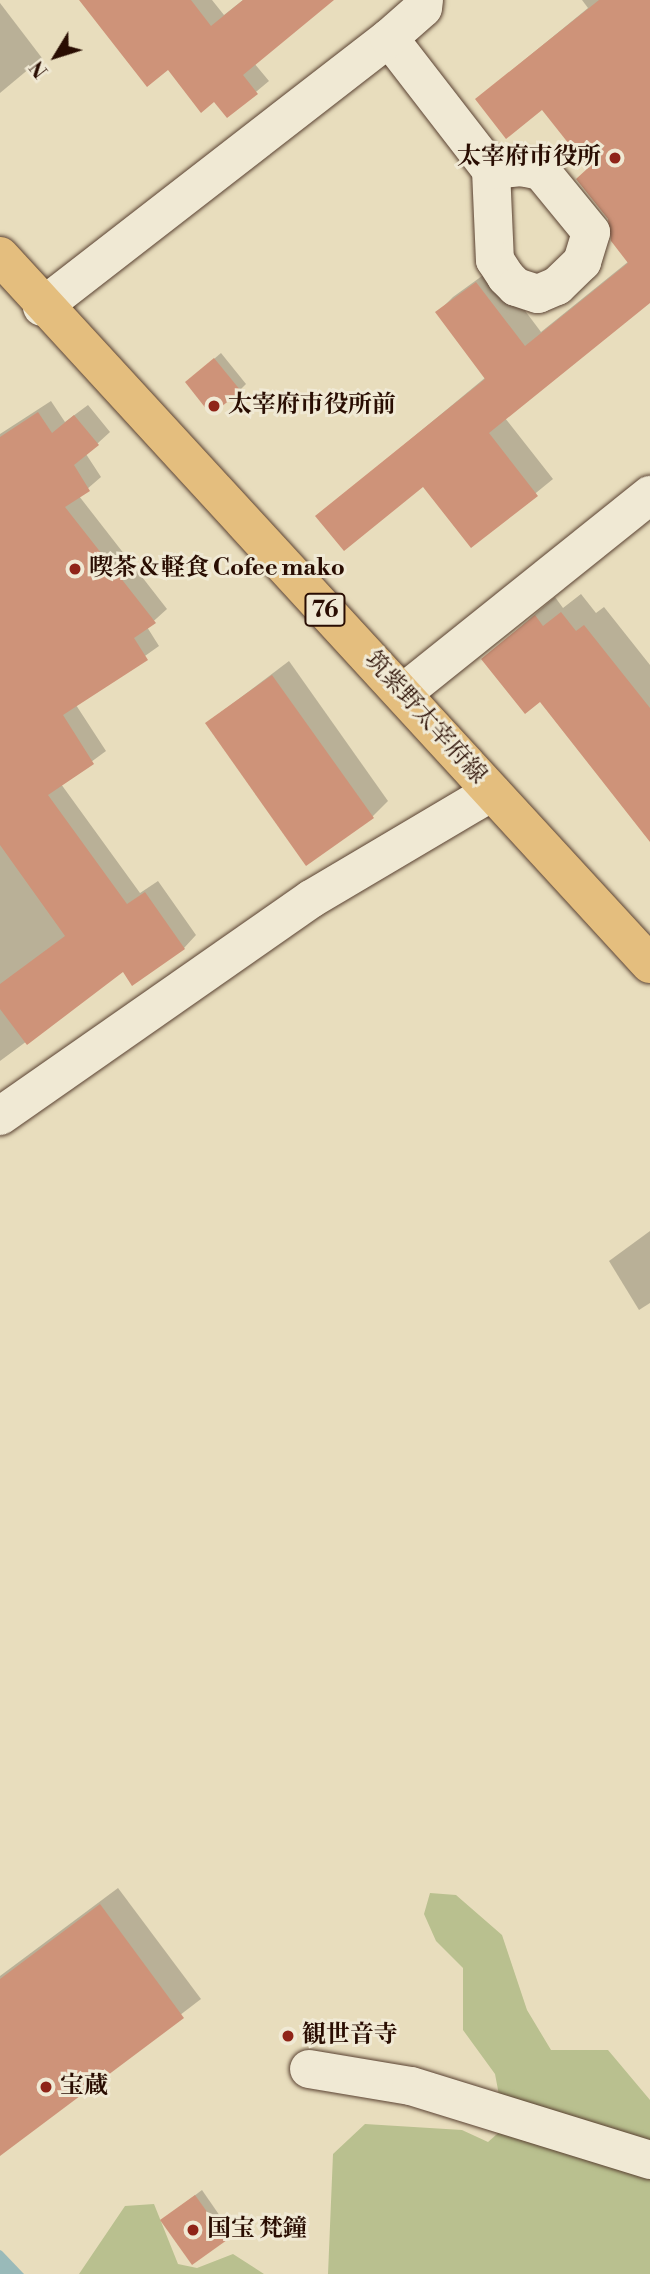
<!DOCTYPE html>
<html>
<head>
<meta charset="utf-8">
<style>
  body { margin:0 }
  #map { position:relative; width:650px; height:2274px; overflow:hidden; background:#e8ddbd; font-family:"Libre Bodoni","Noto Serif JP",serif }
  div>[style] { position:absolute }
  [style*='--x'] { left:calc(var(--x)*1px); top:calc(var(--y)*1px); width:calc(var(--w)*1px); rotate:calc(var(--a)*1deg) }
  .green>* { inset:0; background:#b9c08f }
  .water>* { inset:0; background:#99bab9 }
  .shadow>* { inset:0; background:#0003 }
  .building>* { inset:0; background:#ce9379 }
  .roads { filter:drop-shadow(0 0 2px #594131) drop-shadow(0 0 2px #594131) }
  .minor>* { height:38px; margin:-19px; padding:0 19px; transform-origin:19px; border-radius:19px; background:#f0e9d4 }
  .major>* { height:38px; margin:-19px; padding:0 19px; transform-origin:19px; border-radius:19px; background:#e4be7e }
  .dots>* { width:19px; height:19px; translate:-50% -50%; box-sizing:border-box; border:4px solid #f0e9d4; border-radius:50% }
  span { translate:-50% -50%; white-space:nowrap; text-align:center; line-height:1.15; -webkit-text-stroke:6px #f0e9d4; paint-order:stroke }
  .shield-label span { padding:2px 5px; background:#f0e9d4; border:2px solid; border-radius:5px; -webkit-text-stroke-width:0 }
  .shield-label { font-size:23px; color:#290d02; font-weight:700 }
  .poi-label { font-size:24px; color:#290d02; font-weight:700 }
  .right { translate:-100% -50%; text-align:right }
  .left { translate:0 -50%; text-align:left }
  .street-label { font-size:24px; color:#290d02 }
  .north { position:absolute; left:21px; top:21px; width:70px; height:70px; -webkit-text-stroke:5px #f0e9d4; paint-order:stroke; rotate:232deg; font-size:19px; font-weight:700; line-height:28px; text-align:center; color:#290d02 }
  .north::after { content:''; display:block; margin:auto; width:24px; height:32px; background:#290d02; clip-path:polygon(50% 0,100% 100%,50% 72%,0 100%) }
</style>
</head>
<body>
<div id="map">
  <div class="green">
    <div style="clip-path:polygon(430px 1893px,456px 1895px,502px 1935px,527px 2010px,551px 2050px,608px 2050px,650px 2100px,650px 2274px,328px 2274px,333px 2154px,365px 2124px,462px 2130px,488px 2142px,505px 2127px,495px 2074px,463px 2030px,463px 1968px,436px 1941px,424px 1914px)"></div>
    <div style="clip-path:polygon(154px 2204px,178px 2264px,197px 2268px,233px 2254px,264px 2274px,79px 2274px,125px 2206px)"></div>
  </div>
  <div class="water">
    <div style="clip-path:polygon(0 2250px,2px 2251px,24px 2274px,0 2274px)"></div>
  </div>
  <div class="shadow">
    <div style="clip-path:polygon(81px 0,212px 0,224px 15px,243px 0,331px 0,254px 63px,269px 81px,227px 116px,215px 100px)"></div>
    <div style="clip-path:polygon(582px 0,650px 0,650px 301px,505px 418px,553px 479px,471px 546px,423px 484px,318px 516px,486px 377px,437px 313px,453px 297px,493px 268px,541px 332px,629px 261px,590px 167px,543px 108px,477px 99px,588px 8px)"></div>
    <div style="clip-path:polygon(0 3px,42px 58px,0 93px)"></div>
    <div style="clip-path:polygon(221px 353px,246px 384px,240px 390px,194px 376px)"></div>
    <div style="clip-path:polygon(51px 401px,65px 422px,88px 405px,110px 432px,86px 454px,101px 477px,79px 496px,167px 609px,147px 627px,159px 646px,76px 705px,106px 751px,61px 784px,140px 893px,158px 881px,196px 935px,184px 948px,123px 970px,0 1061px,0 434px)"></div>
    <div style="clip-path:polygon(581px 594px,596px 613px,604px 607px,650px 665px,650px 838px,540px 700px,483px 659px,555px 597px,563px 608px)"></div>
    <div style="clip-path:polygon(289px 661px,388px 801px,372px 817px,207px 723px)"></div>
    <div style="clip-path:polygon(650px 1231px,650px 1303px,639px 1310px,609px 1261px)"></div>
    <div style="clip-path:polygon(118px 1888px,201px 1999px,0 2153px,0 1976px)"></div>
    <div style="clip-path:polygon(202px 2190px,231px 2232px,225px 2238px,162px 2220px)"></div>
  </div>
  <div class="building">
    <div style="clip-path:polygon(79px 0,191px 0,211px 26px,243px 0,334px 0,243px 75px,258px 94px,227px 118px,214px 102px,201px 113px,168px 70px,147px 87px)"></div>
    <div style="clip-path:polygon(599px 0,650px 0,650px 303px,489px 433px,538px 496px,471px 548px,423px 487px,344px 551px,315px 516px,485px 379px,435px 312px,476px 282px,525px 346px,628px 263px,611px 241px,608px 219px,576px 179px,588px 168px,542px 110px,506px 139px,475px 99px)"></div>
    <div style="clip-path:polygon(214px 358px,241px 391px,211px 415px,185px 382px)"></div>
    <div style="clip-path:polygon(38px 412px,52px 433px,74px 415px,99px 445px,74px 465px,90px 491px,65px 507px,156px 623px,134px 638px,148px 660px,63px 715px,94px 764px,48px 795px,127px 904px,145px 892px,185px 949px,132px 986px,123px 972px,27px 1045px,0 1009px,0 984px,65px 936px,0 845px,0 437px)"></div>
    <div style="clip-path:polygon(561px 612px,576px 631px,584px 625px,650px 708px,650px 842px,540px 702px,525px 714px,481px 659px,535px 615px,543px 626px)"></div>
    <div style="clip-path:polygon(272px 675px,374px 818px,306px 866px,205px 723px)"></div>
    <div style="clip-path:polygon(100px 1904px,184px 2018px,0 2156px,0 1979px)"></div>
    <div style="clip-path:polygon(195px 2195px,227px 2240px,192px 2265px,160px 2220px)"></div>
  </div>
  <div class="roads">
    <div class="minor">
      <div style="--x:389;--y:38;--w:167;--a:52.3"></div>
      <div style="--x:491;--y:170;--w:90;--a:87.5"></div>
      <div style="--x:495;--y:260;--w:20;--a:57"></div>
      <div style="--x:506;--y:277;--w:14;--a:45"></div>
      <div style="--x:516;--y:287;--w:23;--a:18"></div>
      <div style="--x:538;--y:294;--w:21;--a:-23"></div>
      <div style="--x:557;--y:286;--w:35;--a:-44"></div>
      <div style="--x:582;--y:262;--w:31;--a:-73"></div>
      <div style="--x:591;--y:232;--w:79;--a:-129.3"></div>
      <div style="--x:541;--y:171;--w:20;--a:-169"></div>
      <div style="--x:521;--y:167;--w:30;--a:174"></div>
      <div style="--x:42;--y:307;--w:439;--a:-37.8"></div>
      <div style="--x:389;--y:38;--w:45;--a:-41.4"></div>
      <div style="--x:423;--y:8;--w:8;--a:-83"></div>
      <div style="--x:403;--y:693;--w:317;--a:-38.7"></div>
      <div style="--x:0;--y:1116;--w:379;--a:-34.9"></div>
      <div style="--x:311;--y:899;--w:210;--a:-30.6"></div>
      <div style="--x:309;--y:2069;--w:103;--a:9.5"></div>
      <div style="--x:411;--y:2086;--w:250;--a:17.2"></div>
    </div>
    <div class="major">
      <div style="--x:0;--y:256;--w:961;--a:47.45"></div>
    </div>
  </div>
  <div class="dots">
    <div style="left:615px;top:158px;background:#8f2418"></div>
    <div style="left:214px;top:406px;background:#8f2418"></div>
    <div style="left:75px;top:569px;background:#8f2418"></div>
    <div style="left:288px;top:2036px;background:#8f2418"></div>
    <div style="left:46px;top:2087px;background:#8f2418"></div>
    <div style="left:193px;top:2230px;background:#8f2418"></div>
  </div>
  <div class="shield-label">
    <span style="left:325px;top:610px">76</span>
  </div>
  <div class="poi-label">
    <span class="right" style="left:601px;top:158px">太宰府市役所</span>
    <span class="left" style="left:228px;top:406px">太宰府市役所前</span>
    <span class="left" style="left:89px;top:569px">喫茶＆軽食 Cofee mako</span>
    <span class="left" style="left:302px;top:2036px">観世音寺</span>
    <span class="left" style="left:60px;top:2087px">宝蔵</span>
    <span class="left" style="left:207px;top:2230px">国宝 梵鐘</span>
  </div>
  <div class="street-label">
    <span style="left:425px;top:718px;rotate:48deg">筑紫野太宰府線</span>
  </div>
  <div class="north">N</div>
</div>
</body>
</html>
